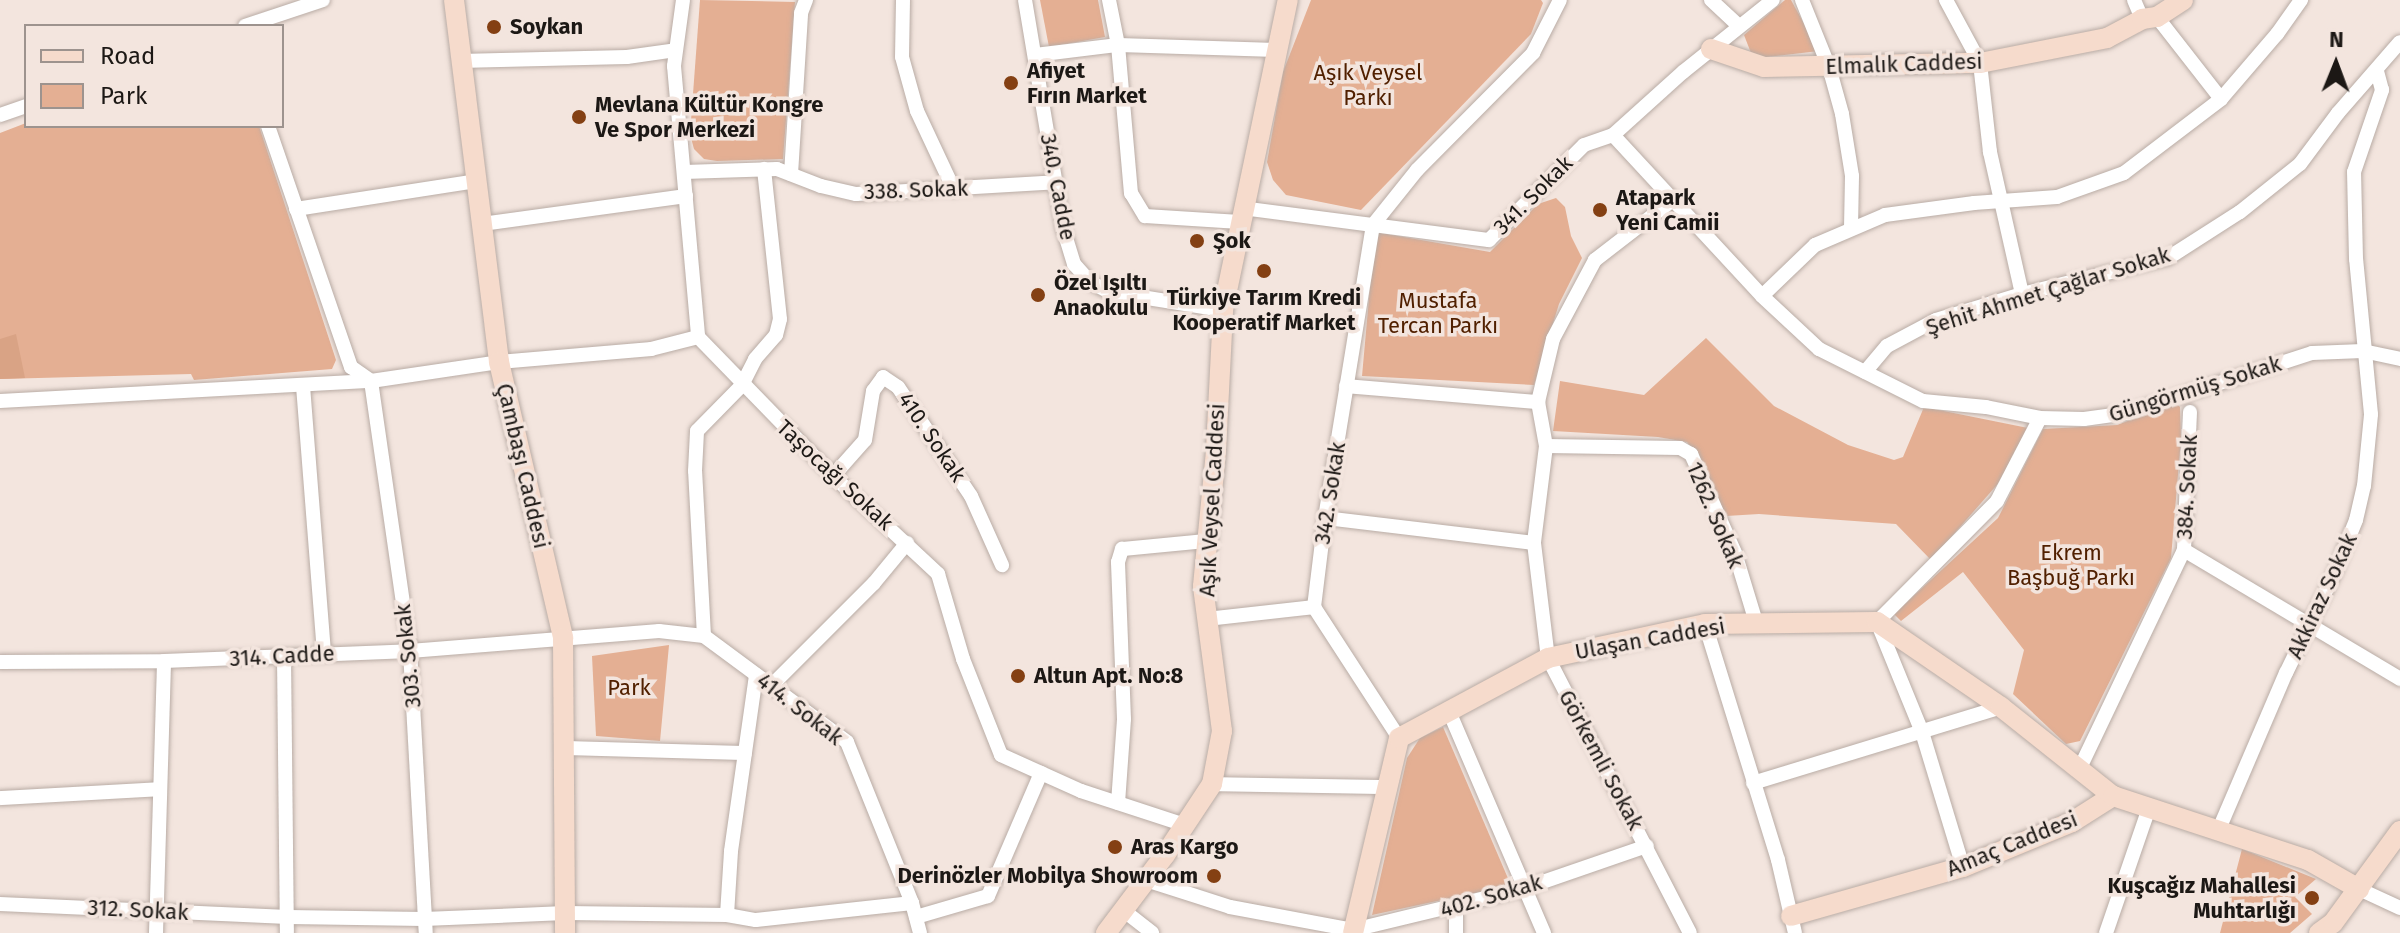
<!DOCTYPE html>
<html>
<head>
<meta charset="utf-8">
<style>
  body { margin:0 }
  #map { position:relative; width:2400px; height:933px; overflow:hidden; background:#f3e5de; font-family:"Fira Sans",sans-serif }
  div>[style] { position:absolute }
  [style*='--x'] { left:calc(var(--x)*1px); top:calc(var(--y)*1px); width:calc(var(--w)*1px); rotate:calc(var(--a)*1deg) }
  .green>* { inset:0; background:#e4af93 }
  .forest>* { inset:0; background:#d9a385 }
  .roads { filter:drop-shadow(0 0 2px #b9aca5) drop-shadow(0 0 2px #b9aca5) }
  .street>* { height:14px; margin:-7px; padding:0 7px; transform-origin:7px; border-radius:7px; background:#fff }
  .secondary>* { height:20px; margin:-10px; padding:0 10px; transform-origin:10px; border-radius:10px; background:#f6dbcc }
  .dots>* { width:22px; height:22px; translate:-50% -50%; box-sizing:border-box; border:4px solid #f3e5de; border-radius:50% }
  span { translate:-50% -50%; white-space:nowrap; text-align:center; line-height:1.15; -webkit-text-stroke:7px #f3e5de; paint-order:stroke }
  .poi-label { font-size:22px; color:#1c1815; font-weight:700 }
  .left { translate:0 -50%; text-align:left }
  .right { translate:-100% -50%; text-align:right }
  .street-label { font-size:22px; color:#1c1815 }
  .park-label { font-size:22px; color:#512000 }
  .legend { position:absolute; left:24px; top:24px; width:260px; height:104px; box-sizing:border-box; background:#f3e5de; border:2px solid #9d938e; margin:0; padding:10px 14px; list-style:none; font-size:24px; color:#1c1815 }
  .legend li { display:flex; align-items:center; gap:16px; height:40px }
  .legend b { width:40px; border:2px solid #9d938e }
  .north { position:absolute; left:2296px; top:24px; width:80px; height:80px; -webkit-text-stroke:6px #f3e5de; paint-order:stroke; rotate:1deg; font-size:22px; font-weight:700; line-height:32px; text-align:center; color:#1c1815 }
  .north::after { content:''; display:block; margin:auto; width:28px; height:36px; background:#1c1815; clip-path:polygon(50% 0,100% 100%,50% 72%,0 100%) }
</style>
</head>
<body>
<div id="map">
  <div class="green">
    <div style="clip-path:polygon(700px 0,795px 2px,783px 159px,717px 161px,704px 159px,694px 149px,690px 134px)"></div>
    <div style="clip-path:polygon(1040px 0,1098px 0,1105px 37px,1049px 47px)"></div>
    <div style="clip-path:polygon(1311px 0,1541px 0,1543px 3px,1531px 34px,1361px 210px,1286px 195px,1273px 180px,1267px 162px,1283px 72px)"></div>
    <div style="clip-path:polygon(1785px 0,1791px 0,1819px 51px,1759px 58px,1751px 53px,1744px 35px)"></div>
    <div style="clip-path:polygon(26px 123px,259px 126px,336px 360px,332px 369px,194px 380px,191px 374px,0 379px,0 133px)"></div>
    <div style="clip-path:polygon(1556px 198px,1565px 207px,1571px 236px,1582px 258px,1559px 304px,1534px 385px,1362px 376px,1375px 232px,1490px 252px,1538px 204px)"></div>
    <div style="clip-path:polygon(1706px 338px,1774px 406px,1848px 445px,1894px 460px,1903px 457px,1924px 407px,2028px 428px,2003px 478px,1931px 560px,1896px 524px,1759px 514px,1726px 516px,1700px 459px,1687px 442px,1658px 437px,1553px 431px,1560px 381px,1644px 395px)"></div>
    <div style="clip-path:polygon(2176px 403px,2180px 407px,2181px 439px,2171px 558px,2080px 741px,2066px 744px,2013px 694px,2024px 650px,1963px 572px,1901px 621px,1894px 614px,1998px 518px,2043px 429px,2117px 425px)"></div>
    <div style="clip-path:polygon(669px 645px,660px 741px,596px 736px,592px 656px)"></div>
    <div style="clip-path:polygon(1443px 727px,1510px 883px,1507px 886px,1372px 915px,1407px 758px,1420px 738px)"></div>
    <div style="clip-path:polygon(2242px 849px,2316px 879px,2295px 897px,2312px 914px,2290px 933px,2220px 933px)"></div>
  </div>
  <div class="forest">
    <div style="clip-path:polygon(16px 334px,25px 378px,0 379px,0 339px)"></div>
  </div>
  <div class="roads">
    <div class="street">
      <div style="--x:683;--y:0;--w:67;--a:97.8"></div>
      <div style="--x:674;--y:66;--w:272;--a:84.9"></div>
      <div style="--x:698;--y:337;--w:194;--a:45.8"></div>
      <div style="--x:833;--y:476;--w:144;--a:43"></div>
      <div style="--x:938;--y:574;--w:89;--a:73.6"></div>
      <div style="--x:963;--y:659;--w:103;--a:68.4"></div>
      <div style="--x:1001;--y:755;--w:88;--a:24.2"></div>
      <div style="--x:1081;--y:791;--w:109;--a:18.1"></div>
      <div style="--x:903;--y:0;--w:57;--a:91"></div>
      <div style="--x:902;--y:57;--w:56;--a:74.5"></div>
      <div style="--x:917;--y:111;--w:87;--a:64.9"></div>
      <div style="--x:1025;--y:0;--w:231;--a:80.5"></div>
      <div style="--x:1063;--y:228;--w:38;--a:73"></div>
      <div style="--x:1074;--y:264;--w:24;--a:48"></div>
      <div style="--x:1090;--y:282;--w:22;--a:27"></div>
      <div style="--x:1110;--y:292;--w:114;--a:9.1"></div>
      <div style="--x:1109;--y:0;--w:46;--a:78.7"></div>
      <div style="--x:1118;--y:45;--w:149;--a:85"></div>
      <div style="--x:1131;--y:193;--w:27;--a:59"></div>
      <div style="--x:1145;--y:216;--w:95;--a:3.6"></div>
      <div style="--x:1711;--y:0;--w:38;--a:43"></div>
      <div style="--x:1802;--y:0;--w:72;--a:68.1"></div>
      <div style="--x:1829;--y:67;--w:49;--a:74.5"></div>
      <div style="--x:1842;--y:114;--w:63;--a:80.8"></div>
      <div style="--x:1852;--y:176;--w:53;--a:91.1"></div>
      <div style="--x:1946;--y:0;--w:72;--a:61.6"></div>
      <div style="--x:1980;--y:63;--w:90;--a:83.6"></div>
      <div style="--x:1990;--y:152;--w:146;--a:77.3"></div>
      <div style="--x:2134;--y:0;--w:21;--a:67"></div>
      <div style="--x:2157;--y:17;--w:104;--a:52"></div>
      <div style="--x:245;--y:26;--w:82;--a:-18.4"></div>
      <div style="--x:1035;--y:55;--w:84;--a:-6.9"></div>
      <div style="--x:1118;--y:45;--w:159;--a:1.8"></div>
      <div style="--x:459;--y:61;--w:168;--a:-1.4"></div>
      <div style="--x:627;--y:57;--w:49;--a:-8.1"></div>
      <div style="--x:0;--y:115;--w:28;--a:-19"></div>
      <div style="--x:268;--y:126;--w:255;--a:71"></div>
      <div style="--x:351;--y:367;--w:24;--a:35"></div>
      <div style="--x:1613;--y:135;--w:219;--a:47.2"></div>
      <div style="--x:1762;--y:296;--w:78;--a:42.9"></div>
      <div style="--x:1819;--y:349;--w:116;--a:26.6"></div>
      <div style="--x:1923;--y:401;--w:63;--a:5.4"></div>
      <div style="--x:1986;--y:407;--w:55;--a:11.5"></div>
      <div style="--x:2040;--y:418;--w:44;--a:1.3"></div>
      <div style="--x:2084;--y:419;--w:43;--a:-7.9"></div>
      <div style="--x:2127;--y:413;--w:194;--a:-18"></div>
      <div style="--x:2312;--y:353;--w:51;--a:-2.2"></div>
      <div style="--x:2363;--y:351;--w:38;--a:12"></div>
      <div style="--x:684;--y:172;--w:93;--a:-1.8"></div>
      <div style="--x:777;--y:169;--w:47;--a:21.1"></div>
      <div style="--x:821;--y:186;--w:36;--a:13"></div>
      <div style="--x:856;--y:194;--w:200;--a:-3.4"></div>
      <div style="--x:791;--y:174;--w:161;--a:-86.4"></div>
      <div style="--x:801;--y:13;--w:14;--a:-69"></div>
      <div style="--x:1674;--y:199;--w:100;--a:142.3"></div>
      <div style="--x:1595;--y:260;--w:89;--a:118"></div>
      <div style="--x:1553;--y:339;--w:65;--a:103.4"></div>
      <div style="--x:1538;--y:402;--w:45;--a:79.7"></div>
      <div style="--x:1546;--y:446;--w:98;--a:97.1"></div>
      <div style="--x:1534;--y:543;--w:116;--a:83.1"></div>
      <div style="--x:1548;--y:658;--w:309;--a:62.7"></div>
      <div style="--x:1242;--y:208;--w:249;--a:7.4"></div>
      <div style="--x:1489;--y:240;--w:134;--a:-45"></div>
      <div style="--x:1584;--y:145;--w:31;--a:-19"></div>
      <div style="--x:1613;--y:135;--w:94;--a:-42"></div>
      <div style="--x:1683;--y:72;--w:115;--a:-38.7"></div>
      <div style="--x:296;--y:209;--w:182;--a:-8.8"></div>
      <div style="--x:482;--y:224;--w:206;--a:-7.8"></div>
      <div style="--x:1762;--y:296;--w:74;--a:-43.9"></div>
      <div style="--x:1815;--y:245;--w:76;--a:-23.2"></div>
      <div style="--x:1885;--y:215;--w:90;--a:-7.7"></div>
      <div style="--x:1974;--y:203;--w:83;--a:-4.1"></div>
      <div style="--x:2057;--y:197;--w:71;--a:-19.7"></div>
      <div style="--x:2124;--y:173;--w:122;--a:-37.3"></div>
      <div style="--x:2221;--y:99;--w:86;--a:-49.3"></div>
      <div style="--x:2277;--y:34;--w:42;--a:-54.8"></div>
      <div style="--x:1865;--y:372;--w:34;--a:-50"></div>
      <div style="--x:1887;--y:346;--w:55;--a:-28"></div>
      <div style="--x:1936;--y:320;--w:90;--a:-16.8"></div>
      <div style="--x:2022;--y:294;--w:150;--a:-13.9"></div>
      <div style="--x:2168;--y:258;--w:85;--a:-32.6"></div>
      <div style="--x:2240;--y:212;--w:77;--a:-38.7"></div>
      <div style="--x:2300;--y:164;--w:64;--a:-53.3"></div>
      <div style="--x:2338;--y:113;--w:94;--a:-48.9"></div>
      <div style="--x:371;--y:381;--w:273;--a:81.8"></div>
      <div style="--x:410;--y:651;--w:282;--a:86.8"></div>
      <div style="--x:303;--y:386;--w:268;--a:85.5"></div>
      <div style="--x:1346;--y:386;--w:193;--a:4.8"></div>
      <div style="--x:0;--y:401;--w:372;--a:-3.1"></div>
      <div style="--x:371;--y:381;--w:129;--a:-8.4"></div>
      <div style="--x:499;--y:362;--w:153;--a:-4.9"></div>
      <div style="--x:651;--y:349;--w:49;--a:-14.3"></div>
      <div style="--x:2190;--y:412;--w:138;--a:92.5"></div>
      <div style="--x:2184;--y:550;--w:252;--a:30.8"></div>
      <div style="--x:1546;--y:446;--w:134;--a:0.9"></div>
      <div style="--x:1680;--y:448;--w:13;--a:29"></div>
      <div style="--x:1691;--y:454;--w:108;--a:66"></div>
      <div style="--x:1735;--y:553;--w:72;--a:73.1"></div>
      <div style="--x:833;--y:476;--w:48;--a:-48.4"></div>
      <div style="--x:865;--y:440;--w:50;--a:-80.7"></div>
      <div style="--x:873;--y:391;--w:17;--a:-54"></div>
      <div style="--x:883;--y:377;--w:18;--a:34"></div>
      <div style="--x:898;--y:387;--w:131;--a:56.2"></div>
      <div style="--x:971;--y:496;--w:76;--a:65.8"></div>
      <div style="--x:1325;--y:518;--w:210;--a:6.8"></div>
      <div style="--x:1207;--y:619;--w:108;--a:-6.4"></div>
      <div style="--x:1705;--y:624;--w:247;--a:72.8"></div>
      <div style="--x:1778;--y:860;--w:75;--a:76.9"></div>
      <div style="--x:704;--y:636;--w:165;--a:-93.1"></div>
      <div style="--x:695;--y:471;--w:40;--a:-87.1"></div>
      <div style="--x:697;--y:431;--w:64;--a:-45.6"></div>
      <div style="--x:742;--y:385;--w:29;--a:-63"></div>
      <div style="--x:755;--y:359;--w:32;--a:-49"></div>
      <div style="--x:776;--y:335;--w:16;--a:-76"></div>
      <div style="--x:780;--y:319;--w:151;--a:-96.1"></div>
      <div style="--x:284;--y:656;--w:277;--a:89.4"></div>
      <div style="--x:0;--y:662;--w:164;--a:-0.3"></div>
      <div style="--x:164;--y:661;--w:246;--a:-2.3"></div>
      <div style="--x:410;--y:651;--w:250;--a:-4.6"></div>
      <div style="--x:659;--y:631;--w:45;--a:6.3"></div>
      <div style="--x:704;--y:636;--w:178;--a:36.5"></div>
      <div style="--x:847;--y:742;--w:174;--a:68"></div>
      <div style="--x:912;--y:903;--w:31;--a:75"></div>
      <div style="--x:771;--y:686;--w:146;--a:-45"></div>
      <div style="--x:874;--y:583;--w:52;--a:-50.5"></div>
      <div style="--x:1448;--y:709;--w:244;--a:66.8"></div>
      <div style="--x:1399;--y:738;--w:156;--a:-123"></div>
      <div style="--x:1314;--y:607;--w:90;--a:-83"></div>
      <div style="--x:1325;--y:518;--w:297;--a:-80.7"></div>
      <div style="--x:1373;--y:225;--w:70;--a:-51.3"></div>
      <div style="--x:1417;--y:170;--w:165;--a:-45.2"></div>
      <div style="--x:1533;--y:53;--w:59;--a:-63"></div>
      <div style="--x:564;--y:748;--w:181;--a:1.6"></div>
      <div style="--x:2079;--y:770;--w:244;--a:-64.5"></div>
      <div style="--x:1753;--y:783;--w:259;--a:-17"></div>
      <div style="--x:1212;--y:784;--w:176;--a:1"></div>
      <div style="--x:0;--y:798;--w:160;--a:-3.2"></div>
      <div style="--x:1118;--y:803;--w:84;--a:-85.9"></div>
      <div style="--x:1124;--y:719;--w:157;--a:-92.2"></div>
      <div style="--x:1118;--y:562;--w:14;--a:-73"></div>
      <div style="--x:1122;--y:549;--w:85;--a:-5.4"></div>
      <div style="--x:2219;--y:829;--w:170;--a:-66.8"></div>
      <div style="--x:2286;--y:673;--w:112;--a:-64.1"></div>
      <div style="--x:2335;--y:572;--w:56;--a:-68"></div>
      <div style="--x:2356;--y:520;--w:35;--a:-77"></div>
      <div style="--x:2364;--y:486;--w:72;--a:-84.4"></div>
      <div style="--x:2371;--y:414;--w:156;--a:-95.5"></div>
      <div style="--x:2356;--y:259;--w:87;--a:-91.3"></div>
      <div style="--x:2354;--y:172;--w:87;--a:-71.1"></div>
      <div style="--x:2382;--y:90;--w:20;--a:-105"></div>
      <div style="--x:1963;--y:867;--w:141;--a:-106.9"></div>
      <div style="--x:1922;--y:732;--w:119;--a:-112.2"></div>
      <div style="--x:1877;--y:622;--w:170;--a:-45.2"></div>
      <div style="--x:1997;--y:501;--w:93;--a:-62.6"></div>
      <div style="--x:1146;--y:880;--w:88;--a:17.8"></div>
      <div style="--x:1230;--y:907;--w:125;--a:10.6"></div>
      <div style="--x:1353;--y:930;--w:174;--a:-13.6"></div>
      <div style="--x:1522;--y:889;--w:132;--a:-19"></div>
      <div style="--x:2359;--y:889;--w:45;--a:24.9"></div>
      <div style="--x:0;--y:904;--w:288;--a:2.6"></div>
      <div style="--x:288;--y:917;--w:136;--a:0.8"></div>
      <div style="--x:424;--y:919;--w:141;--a:-2.4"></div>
      <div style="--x:565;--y:913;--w:162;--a:0.7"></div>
      <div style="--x:727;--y:915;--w:29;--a:10"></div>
      <div style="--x:756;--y:920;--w:157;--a:-6.2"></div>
      <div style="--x:1123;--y:910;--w:37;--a:38"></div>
      <div style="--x:727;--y:915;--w:64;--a:-86.4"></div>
      <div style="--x:731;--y:851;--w:178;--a:-81.9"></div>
      <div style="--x:916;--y:917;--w:75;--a:-16.3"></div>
      <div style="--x:988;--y:896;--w:134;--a:-66.7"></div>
      <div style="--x:156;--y:933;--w:272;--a:-88.3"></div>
      <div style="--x:1456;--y:933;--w:26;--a:-90"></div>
      <div style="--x:2106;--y:933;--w:132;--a:-71"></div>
    </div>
    <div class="secondary">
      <div style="--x:454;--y:0;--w:365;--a:82.9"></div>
      <div style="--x:499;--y:362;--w:283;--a:76.9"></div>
      <div style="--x:563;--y:638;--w:295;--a:89.6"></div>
      <div style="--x:1711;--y:49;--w:56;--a:18.8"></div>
      <div style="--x:1764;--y:67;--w:216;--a:-1.1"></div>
      <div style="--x:1980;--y:63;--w:129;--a:-11.1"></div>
      <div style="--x:2107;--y:38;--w:40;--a:-28"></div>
      <div style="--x:2142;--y:19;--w:15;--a:-8"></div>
      <div style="--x:2157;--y:17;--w:31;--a:-33"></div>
      <div style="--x:1791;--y:916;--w:179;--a:-15.9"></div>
      <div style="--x:1963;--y:867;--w:118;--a:-22.4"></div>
      <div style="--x:2072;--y:822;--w:49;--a:-32.4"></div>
      <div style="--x:1106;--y:933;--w:98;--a:-52.9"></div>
      <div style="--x:1165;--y:855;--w:85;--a:-56.5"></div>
      <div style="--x:1212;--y:784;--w:54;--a:-79.3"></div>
      <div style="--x:1222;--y:731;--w:146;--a:-97.5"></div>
      <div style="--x:1203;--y:586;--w:137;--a:-84.5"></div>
      <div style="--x:1216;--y:450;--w:140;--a:-87.1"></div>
      <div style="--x:1223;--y:310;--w:317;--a:-78.2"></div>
      <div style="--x:1353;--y:933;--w:200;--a:-76.7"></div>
      <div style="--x:1399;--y:738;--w:169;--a:-28.2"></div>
      <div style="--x:1548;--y:658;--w:161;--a:-12.2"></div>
      <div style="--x:1705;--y:624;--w:172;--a:-0.7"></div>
      <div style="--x:1877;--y:622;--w:150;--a:34.4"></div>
      <div style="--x:2001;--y:707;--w:143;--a:38.5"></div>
      <div style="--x:2113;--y:796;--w:205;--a:18.2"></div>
      <div style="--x:2308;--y:860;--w:59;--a:29.6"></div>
      <div style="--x:2319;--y:933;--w:17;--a:-36"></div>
      <div style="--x:2333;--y:923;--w:114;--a:-53.9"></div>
    </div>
  </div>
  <div class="dots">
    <div style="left:494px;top:27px;background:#844013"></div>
    <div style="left:1011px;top:83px;background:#844013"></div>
    <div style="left:579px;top:117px;background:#844013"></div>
    <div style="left:1600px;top:210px;background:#844013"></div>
    <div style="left:1197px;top:241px;background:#844013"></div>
    <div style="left:1264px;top:271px;background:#844013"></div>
    <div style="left:1038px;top:295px;background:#844013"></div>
    <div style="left:1018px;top:676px;background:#844013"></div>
    <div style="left:1115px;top:847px;background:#844013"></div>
    <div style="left:1214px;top:876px;background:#844013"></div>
    <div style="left:2312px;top:898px;background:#844013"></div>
  </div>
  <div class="poi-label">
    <span class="left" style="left:510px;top:27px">Soykan</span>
    <span class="left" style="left:1027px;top:83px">Afiyet<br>Fırın Market</span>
    <span class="left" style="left:595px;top:117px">Mevlana Kültür Kongre<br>Ve Spor Merkezi</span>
    <span class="left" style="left:1616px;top:210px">Atapark<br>Yeni Camii</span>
    <span class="left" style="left:1213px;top:241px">Şok</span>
    <span class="left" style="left:1054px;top:295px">Özel Işıltı<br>Anaokulu</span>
    <span style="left:1264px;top:310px">Türkiye Tarım Kredi<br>Kooperatif Market</span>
    <span class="left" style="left:1034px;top:676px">Altun Apt. No:8</span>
    <span class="left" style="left:1131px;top:847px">Aras Kargo</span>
    <span class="right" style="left:1198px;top:876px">Derinözler Mobilya Showroom</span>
    <span class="right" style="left:2296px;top:898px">Kuşcağız Mahallesi<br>Muhtarlığı</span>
  </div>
  <div class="street-label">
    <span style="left:1904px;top:64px;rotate:-2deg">Elmalık Caddesi</span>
    <span style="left:1058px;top:187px;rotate:79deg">340. Cadde</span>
    <span style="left:916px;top:190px;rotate:-2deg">338. Sokak</span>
    <span style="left:1533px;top:195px;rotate:-45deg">341. Sokak</span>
    <span style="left:2048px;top:291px;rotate:-17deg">Şehit Ahmet Çağlar Sokak</span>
    <span style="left:2195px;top:389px;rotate:-17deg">Güngörmüş Sokak</span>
    <span style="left:932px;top:437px;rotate:56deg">410. Sokak</span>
    <span style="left:523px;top:466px;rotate:77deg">Çambaşı Caddesi</span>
    <span style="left:835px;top:475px;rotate:43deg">Taşocağı Sokak</span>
    <span style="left:2187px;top:487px;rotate:-87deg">384. Sokak</span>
    <span style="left:1330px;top:493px;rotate:-81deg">342. Sokak</span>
    <span style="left:1212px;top:500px;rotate:-87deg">Aşık Veysel Caddesi</span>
    <span style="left:1715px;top:515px;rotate:67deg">1262. Sokak</span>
    <span style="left:2322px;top:596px;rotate:-65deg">Akkiraz Sokak</span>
    <span style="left:1650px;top:639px;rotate:-10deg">Ulaşan Caddesi</span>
    <span style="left:282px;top:656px;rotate:-3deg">314. Cadde</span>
    <span style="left:408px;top:656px;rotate:-96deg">303. Sokak</span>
    <span style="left:800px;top:709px;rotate:38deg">414. Sokak</span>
    <span style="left:1601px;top:760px;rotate:62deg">Görkemli Sokak</span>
    <span style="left:2012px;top:844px;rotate:-22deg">Amaç Caddesi</span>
    <span style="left:1491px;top:896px;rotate:-16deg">402. Sokak</span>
    <span style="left:138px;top:910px;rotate:3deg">312. Sokak</span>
  </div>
  <div class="park-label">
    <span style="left:1368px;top:85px">Aşık Veysel<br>Parkı</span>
    <span style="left:1438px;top:313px">Mustafa<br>Tercan Parkı</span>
    <span style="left:2071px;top:565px">Ekrem<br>Başbuğ Parkı</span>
    <span style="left:629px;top:688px">Park</span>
  </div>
  <ul class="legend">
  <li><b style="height:10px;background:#f6dbcc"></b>Road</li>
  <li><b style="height:22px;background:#e4af93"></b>Park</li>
  </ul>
  <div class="north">N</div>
</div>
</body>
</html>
